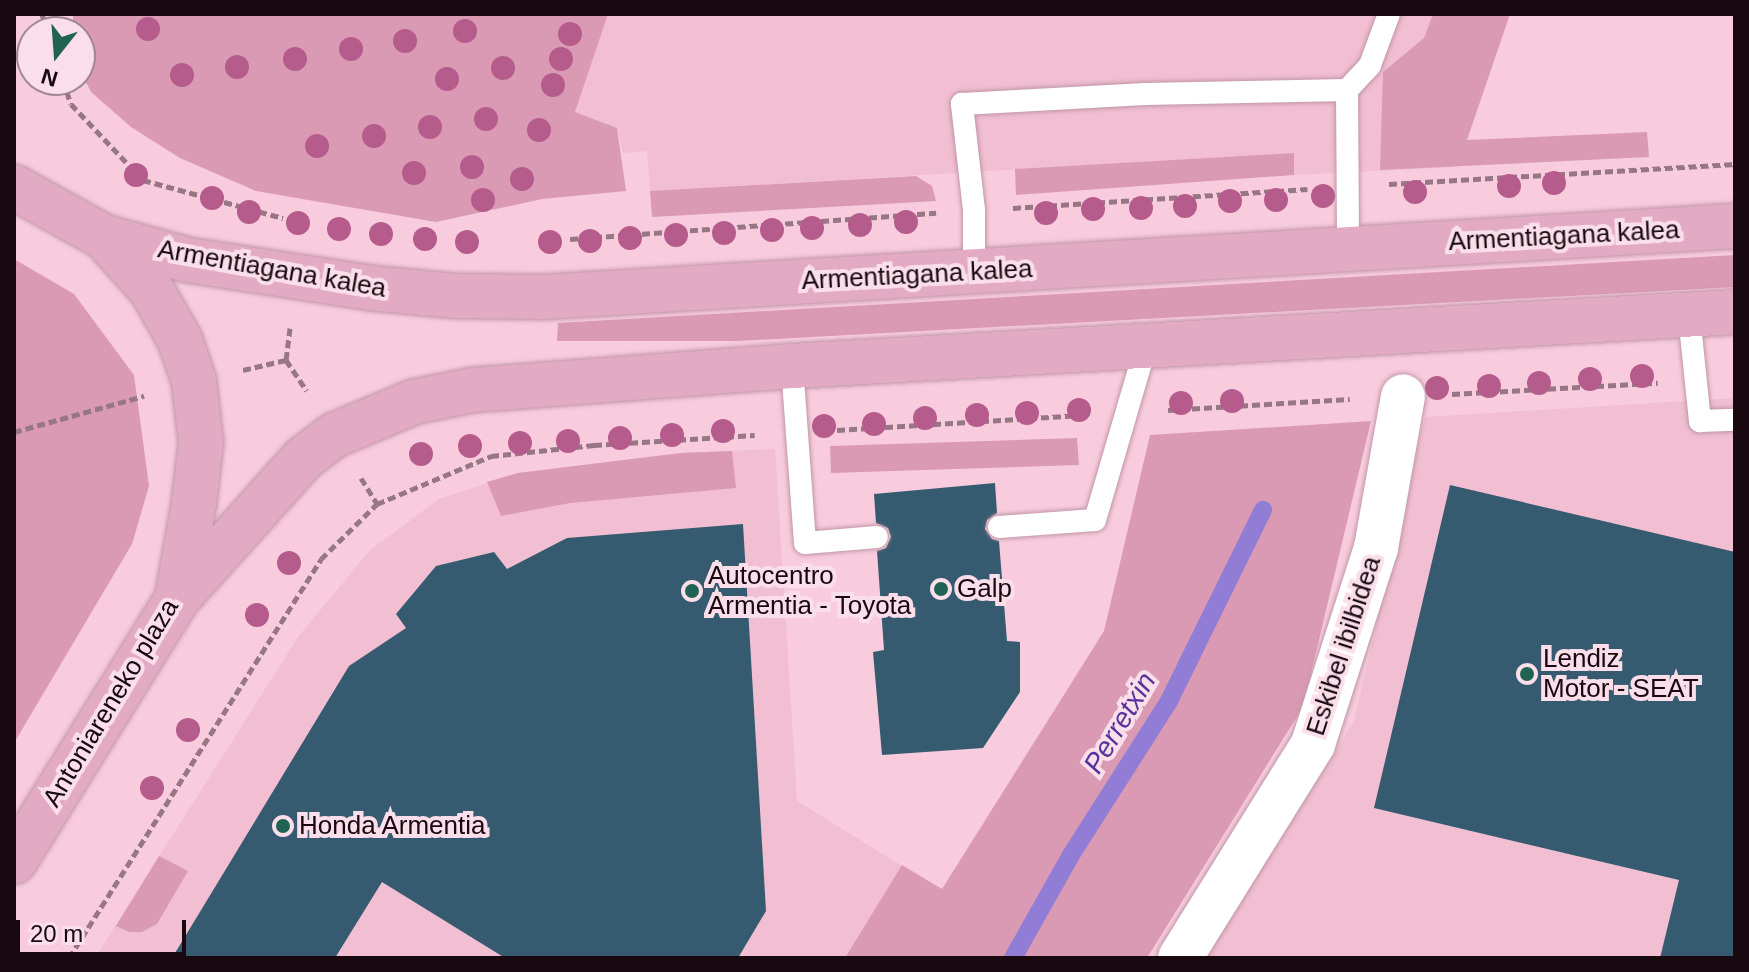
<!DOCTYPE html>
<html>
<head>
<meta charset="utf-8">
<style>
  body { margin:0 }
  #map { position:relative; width:1749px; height:972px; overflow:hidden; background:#f8ccdd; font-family:Arial,sans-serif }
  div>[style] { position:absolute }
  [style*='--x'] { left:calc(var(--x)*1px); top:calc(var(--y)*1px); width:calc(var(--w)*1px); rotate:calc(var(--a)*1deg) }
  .built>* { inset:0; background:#f1bed2 }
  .green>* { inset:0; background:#da9ab4 }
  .stream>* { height:18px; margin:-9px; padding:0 9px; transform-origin:9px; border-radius:9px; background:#917cd6 }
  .building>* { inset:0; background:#365b70 }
  .path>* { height:5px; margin-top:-2.5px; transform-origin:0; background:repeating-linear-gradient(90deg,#967783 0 8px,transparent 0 12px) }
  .roads { filter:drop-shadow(0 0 2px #c096a7) drop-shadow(0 0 2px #c096a7) }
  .lane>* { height:22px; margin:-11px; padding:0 11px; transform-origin:11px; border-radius:11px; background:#fff }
  .street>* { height:44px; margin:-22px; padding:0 22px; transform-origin:22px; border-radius:22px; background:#fff }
  .primary>* { height:44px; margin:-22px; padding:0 22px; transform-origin:22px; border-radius:22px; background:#e2aac3 }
  .trees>* { width:24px; height:24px; margin:-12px; border-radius:50%; background:#b55c8d }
  .dots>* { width:22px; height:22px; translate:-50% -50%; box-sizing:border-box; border:4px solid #fadee9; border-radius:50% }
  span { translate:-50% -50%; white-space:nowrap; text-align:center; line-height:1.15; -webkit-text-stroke:8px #fadee9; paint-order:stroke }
  .street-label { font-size:26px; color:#17090f }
  .poi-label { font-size:26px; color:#17090f }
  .left { translate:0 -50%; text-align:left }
  .water-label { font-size:28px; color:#55339c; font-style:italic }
  .frame { position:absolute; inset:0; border:16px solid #17090f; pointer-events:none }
  .north { position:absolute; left:16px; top:16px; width:80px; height:80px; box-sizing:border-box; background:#fadee9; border:2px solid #9f8992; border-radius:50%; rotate:197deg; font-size:22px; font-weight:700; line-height:32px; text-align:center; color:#17090f }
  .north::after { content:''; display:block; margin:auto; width:28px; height:36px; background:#216352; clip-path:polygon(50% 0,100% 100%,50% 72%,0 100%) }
  .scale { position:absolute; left:16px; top:920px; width:170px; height:36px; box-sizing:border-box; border:4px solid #17090f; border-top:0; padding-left:10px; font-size:24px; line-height:28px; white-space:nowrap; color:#17090f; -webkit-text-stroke:6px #fadee9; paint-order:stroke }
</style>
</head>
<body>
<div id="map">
  <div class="built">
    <div style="clip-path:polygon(608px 14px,1510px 14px,1457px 167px,1294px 175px,1293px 153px,650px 191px,647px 151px,623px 153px,617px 128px,575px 112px)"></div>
    <div style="clip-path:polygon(1735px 398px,1735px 958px,1205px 958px,1354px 721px,1425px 417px)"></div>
    <div style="clip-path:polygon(775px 449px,797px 801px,941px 890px,899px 958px,95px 958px,298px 637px,369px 551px,439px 499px,518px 473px,681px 453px)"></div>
  </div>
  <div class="green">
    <div style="clip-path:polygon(73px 14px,608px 14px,575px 112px,617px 128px,626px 191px,542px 199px,436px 222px,256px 191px,180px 158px,131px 127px,91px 92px,80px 70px,80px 32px,73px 32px)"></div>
    <div style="clip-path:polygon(1433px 14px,1510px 14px,1467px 140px,1647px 132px,1649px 157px,1380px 170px,1383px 72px,1424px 38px)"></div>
    <div style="clip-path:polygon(1294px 153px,1294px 175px,1016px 195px,1015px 169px)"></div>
    <div style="clip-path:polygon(916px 176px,932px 186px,936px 201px,652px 217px,650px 191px)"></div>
    <div style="clip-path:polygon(1735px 255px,1735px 287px,738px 341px,557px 341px,558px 323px)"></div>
    <div style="clip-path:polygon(14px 259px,74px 294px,134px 375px,149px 486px,132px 544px,14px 743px)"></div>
    <div style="clip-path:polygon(1371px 421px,1303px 707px,1147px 958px,845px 958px,902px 865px,942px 889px,1104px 631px,1150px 435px)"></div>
    <div style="clip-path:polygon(1077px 438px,1079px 465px,831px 473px,830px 446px)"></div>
    <div style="clip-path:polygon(732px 451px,736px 488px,570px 503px,501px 516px,487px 482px,518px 473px,681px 453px)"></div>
    <div style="clip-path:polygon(159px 856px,188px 871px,157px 924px,142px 932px,129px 932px,116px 926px)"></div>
  </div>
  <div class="stream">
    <div style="--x:1013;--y:958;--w:118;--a:-60.6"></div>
    <div style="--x:1071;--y:855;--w:183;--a:-57.5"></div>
    <div style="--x:1169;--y:701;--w:213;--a:-63.8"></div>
  </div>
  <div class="building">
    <div style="clip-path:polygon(995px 483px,997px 513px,987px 520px,985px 529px,992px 539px,999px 541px,1007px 641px,1020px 642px,1020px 692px,983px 748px,882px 755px,873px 652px,884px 650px,877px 551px,886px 548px,891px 537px,888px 528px,876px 523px,874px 494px)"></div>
    <div style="clip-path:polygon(1450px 485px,1735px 552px,1735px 958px,1660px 958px,1679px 880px,1374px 808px)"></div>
    <div style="clip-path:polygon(743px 524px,766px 911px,738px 958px,505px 958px,382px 882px,335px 958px,172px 958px,349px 666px,406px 628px,396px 614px,436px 566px,494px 552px,507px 569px,567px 538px)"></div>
  </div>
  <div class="path">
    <div style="--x:42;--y:14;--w:19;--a:72"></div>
    <div style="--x:63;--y:80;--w:25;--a:72"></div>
    <div style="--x:71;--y:104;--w:105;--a:46.5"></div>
    <div style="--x:143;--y:180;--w:145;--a:15.2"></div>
    <div style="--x:1389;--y:184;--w:347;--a:-3.3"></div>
    <div style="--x:1013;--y:208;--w:295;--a:-3.7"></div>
    <div style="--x:570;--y:239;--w:367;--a:-4.1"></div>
    <div style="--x:290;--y:328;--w:32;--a:97"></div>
    <div style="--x:286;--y:360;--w:37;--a:56"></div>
    <div style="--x:243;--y:370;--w:44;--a:-13.1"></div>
    <div style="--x:1452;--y:394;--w:206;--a:-3.1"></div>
    <div style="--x:1168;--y:410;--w:182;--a:-3.5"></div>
    <div style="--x:837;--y:430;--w:246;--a:-3.5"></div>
    <div style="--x:14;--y:432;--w:135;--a:-15.5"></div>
    <div style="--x:361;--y:478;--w:31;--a:58"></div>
    <div style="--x:69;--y:958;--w:472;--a:-57.7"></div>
    <div style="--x:321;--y:559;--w:78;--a:-44.5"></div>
    <div style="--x:377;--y:504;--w:124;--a:-22.8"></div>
    <div style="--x:491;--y:456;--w:104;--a:-6.1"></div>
    <div style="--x:594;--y:445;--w:161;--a:-3.6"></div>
  </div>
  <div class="roads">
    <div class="lane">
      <div style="--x:1347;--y:90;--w:34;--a:-47"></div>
      <div style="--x:1370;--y:65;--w:54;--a:-69.6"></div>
      <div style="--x:974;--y:272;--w:62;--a:-90"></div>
      <div style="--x:974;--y:210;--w:107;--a:-96.5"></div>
      <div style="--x:962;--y:104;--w:183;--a:-3.1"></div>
      <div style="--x:1145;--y:94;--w:202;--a:-1.1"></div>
      <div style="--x:1347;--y:90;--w:159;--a:89.6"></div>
      <div style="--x:1689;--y:315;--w:107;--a:84.1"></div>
      <div style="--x:1700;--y:421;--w:35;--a:-2"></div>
      <div style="--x:792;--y:366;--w:177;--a:85.8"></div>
      <div style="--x:805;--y:543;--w:72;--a:-4.8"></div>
      <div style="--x:999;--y:527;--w:96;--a:-4.2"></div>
      <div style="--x:1095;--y:520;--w:181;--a:-73.7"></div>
    </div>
    <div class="street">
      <div style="--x:1180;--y:958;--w:252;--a:-58.1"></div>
      <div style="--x:1313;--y:744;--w:206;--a:-72.2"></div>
      <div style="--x:1376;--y:548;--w:154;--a:-79.9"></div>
    </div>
    <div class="primary">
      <div style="--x:14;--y:187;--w:103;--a:29.1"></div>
      <div style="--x:104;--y:237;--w:70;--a:47.9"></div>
      <div style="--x:151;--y:289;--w:59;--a:60.4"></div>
      <div style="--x:180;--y:340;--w:43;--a:71.1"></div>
      <div style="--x:194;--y:381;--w:61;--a:83.5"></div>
      <div style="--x:201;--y:442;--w:61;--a:96.5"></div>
      <div style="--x:194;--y:503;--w:97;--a:100"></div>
      <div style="--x:177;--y:599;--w:309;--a:121.8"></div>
      <div style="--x:104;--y:237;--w:87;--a:15.3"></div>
      <div style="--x:188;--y:260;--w:184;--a:8.7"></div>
      <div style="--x:370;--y:288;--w:87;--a:5.3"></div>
      <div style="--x:457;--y:296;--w:86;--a:0.7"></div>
      <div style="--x:543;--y:297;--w:1194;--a:-3.41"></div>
      <div style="--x:177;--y:599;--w:190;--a:-48"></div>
      <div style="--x:304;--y:458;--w:39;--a:-37"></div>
      <div style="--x:335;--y:435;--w:85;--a:-22.9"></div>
      <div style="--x:413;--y:402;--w:61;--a:-11.3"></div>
      <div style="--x:473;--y:390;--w:320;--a:-4.3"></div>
      <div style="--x:792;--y:366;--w:945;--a:-3.28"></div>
    </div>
  </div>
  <div class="trees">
    <div style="left:148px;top:29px"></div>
    <div style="left:465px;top:31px"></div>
    <div style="left:570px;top:34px"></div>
    <div style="left:405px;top:41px"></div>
    <div style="left:351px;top:49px"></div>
    <div style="left:295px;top:59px"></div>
    <div style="left:561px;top:59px"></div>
    <div style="left:237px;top:67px"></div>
    <div style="left:503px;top:68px"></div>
    <div style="left:182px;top:75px"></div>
    <div style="left:447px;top:79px"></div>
    <div style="left:553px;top:85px"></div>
    <div style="left:486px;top:119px"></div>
    <div style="left:430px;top:127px"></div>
    <div style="left:539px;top:130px"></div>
    <div style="left:374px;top:136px"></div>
    <div style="left:317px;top:146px"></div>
    <div style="left:472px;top:167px"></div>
    <div style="left:414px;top:173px"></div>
    <div style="left:136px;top:175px"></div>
    <div style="left:522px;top:179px"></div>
    <div style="left:1554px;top:183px"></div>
    <div style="left:1509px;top:186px"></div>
    <div style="left:1415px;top:192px"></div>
    <div style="left:1323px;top:196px"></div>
    <div style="left:212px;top:198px"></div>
    <div style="left:483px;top:200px"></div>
    <div style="left:1276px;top:200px"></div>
    <div style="left:1230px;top:201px"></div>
    <div style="left:1185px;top:206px"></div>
    <div style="left:1141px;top:208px"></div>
    <div style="left:1093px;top:209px"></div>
    <div style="left:249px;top:212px"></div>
    <div style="left:1046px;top:213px"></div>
    <div style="left:906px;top:222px"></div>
    <div style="left:298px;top:223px"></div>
    <div style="left:860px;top:225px"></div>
    <div style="left:812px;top:228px"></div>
    <div style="left:339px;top:229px"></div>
    <div style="left:772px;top:230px"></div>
    <div style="left:724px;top:233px"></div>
    <div style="left:381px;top:234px"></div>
    <div style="left:676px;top:235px"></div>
    <div style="left:630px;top:238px"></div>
    <div style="left:425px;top:239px"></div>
    <div style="left:590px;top:241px"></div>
    <div style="left:467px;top:242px"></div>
    <div style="left:550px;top:242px"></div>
    <div style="left:1642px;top:376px"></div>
    <div style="left:1590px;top:379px"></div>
    <div style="left:1539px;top:383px"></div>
    <div style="left:1489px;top:386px"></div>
    <div style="left:1437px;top:388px"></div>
    <div style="left:1232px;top:401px"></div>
    <div style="left:1181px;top:403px"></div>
    <div style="left:1079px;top:410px"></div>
    <div style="left:1027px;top:413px"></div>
    <div style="left:977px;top:415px"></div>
    <div style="left:925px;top:418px"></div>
    <div style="left:874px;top:424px"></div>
    <div style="left:824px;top:426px"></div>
    <div style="left:723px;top:431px"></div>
    <div style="left:672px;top:435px"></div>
    <div style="left:620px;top:438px"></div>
    <div style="left:568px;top:441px"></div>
    <div style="left:520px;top:443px"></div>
    <div style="left:470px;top:446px"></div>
    <div style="left:421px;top:454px"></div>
    <div style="left:289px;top:563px"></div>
    <div style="left:257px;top:615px"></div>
    <div style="left:188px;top:730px"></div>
    <div style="left:152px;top:788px"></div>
  </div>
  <div class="dots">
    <div style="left:941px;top:589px;background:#216352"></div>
    <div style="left:692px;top:591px;background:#216352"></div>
    <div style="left:1527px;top:674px;background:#216352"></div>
    <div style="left:283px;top:826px;background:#216352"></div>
  </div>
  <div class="street-label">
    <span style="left:1564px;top:236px;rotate:-3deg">Armentiagana kalea</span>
    <span style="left:272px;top:269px;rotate:10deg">Armentiagana kalea</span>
    <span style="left:917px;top:275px;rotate:-3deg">Armentiagana kalea</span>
    <span style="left:1344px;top:646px;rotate:-72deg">Eskibel ibilbidea</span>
    <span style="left:111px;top:703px;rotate:-59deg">Antoniareneko plaza</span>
  </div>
  <div class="poi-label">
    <span class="left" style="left:708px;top:591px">Autocentro<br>Armentia - Toyota</span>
    <span class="left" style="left:957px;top:589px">Galp</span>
    <span class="left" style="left:1543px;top:674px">Lendiz<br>Motor - SEAT</span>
    <span class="left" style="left:299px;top:826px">Honda Armentia</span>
  </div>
  <div class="water-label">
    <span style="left:1120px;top:723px;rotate:-59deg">Perretxin</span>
  </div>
  <div class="frame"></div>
  <div class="north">N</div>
  <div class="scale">20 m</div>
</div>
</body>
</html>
